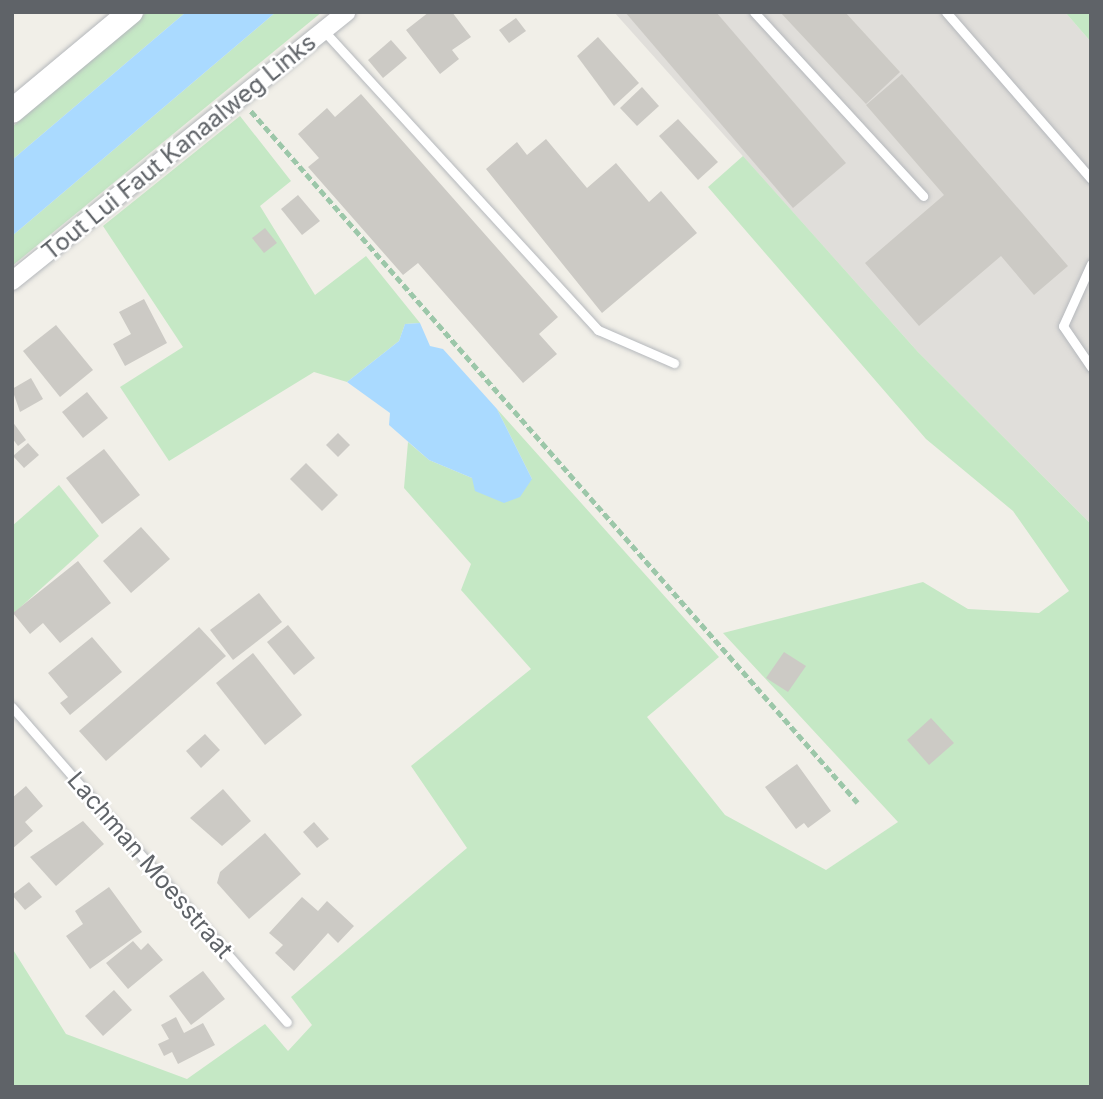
<!DOCTYPE html>
<html>
<head>
<meta charset="utf-8">
<style>
  body { margin:0 }
  #map { position:relative; width:1103px; height:1099px; overflow:hidden; background:#f1efe8; font-family:Inter,sans-serif }
  div>[style] { position:absolute }
  [style*='--x'] { left:calc(var(--x)*1px); top:calc(var(--y)*1px); width:calc(var(--w)*1px); rotate:calc(var(--a)*1deg) }
  .industrial>* { inset:0; background:#e0deda }
  .green>* { inset:0; background:#c5e8c5 }
  .water>* { inset:0; background:#aadaff }
  .building>* { inset:0; background:#cccac5 }
  .path>* { height:4.5px; margin-top:-2.25px; transform-origin:0; background:repeating-linear-gradient(90deg,#9cc7a9 0 7px,transparent 0 10.5px) }
  .roads { filter:drop-shadow(0 0 2px #b5b8bc) drop-shadow(0 0 2px #b5b8bc) }
  .lane>* { height:9px; margin:-4.5px; padding:0 4.5px; transform-origin:4.5px; border-radius:4.5px; background:#fff }
  .street>* { height:18px; margin:-9px; padding:0 9px; transform-origin:9px; border-radius:9px; background:#fff }
  .secondary>* { height:24px; margin:-12px; padding:0 12px; transform-origin:12px; border-radius:12px; background:#fff }
  span { translate:-50% -50%; white-space:nowrap; text-align:center; line-height:1.15; -webkit-text-stroke:5px #fff; paint-order:stroke }
  .street-label { font-size:24px; color:#5f6368 }
  .frame { position:absolute; inset:0; border:14px solid #5f6368; pointer-events:none }
</style>
</head>
<body>
<div id="map">
  <div class="industrial">
    <div style="clip-path:polygon(614px 12px,1065px 12px,1091px 42px,1091px 524px,918px 352px)"></div>
  </div>
  <div class="green">
    <div style="clip-path:polygon(147px 12px,186px 12px,12px 160px,12px 127px)"></div>
    <div style="clip-path:polygon(276px 12px,322px 12px,12px 266px,12px 236px)"></div>
    <div style="clip-path:polygon(1065px 12px,1091px 12px,1091px 42px)"></div>
    <div style="clip-path:polygon(240px 116px,291px 181px,260px 206px,315px 295px,366px 256px,420px 323px,405px 324px,399px 341px,347px 382px,314px 372px,169px 461px,120px 387px,183px 347px,103px 226px)"></div>
    <div style="clip-path:polygon(743px 156px,918px 352px,1091px 524px,1091px 1087px,12px 1087px,12px 948px,66px 1034px,187px 1079px,265px 1024px,288px 1051px,312px 1025px,291px 997px,467px 848px,411px 766px,531px 669px,461px 590px,471px 564px,404px 488px,408px 442px,429px 460px,472px 478px,532px 479px,497px 409px,719px 657px,647px 717px,725px 815px,826px 870px,898px 822px,723px 633px,923px 582px,968px 609px,1039px 613px,1069px 591px,1013px 511px,926px 439px,708px 187px)"></div>
    <div style="clip-path:polygon(59px 485px,99px 536px,12px 615px,12px 526px)"></div>
  </div>
  <div class="water">
    <div style="clip-path:polygon(186px 12px,276px 12px,12px 236px,12px 160px)"></div>
    <div style="clip-path:polygon(420px 323px,430px 346px,443px 349px,497px 409px,532px 479px,520px 497px,504px 503px,475px 491px,472px 478px,429px 460px,389px 425px,390px 413px,347px 382px,399px 341px,405px 324px)"></div>
  </div>
  <div class="building">
    <div style="clip-path:polygon(429px 12px,452px 12px,471px 37px,452px 50px,459px 59px,440px 74px,406px 30px)"></div>
    <div style="clip-path:polygon(625px 12px,716px 12px,846px 163px,793px 208px)"></div>
    <div style="clip-path:polygon(780px 12px,845px 12px,900px 72px,866px 104px)"></div>
    <div style="clip-path:polygon(516px 18px,526px 31px,509px 43px,499px 30px)"></div>
    <div style="clip-path:polygon(598px 37px,639px 83px,614px 106px,577px 56px)"></div>
    <div style="clip-path:polygon(391px 40px,407px 58px,383px 78px,368px 60px)"></div>
    <div style="clip-path:polygon(902px 74px,1068px 266px,1034px 295px,1001px 256px,919px 326px,865px 263px,944px 195px,866px 105px)"></div>
    <div style="clip-path:polygon(642px 87px,659px 106px,637px 126px,620px 108px)"></div>
    <div style="clip-path:polygon(361px 94px,558px 317px,539px 334px,557px 354px,523px 383px,418px 263px,403px 275px,308px 167px,319px 158px,298px 134px,327px 108px,335px 117px)"></div>
    <div style="clip-path:polygon(678px 119px,718px 162px,698px 180px,659px 136px)"></div>
    <div style="clip-path:polygon(546px 139px,587px 188px,616px 163px,649px 202px,661px 191px,697px 233px,602px 313px,486px 169px,517px 142px,527px 155px)"></div>
    <div style="clip-path:polygon(298px 195px,320px 221px,302px 235px,281px 209px)"></div>
    <div style="clip-path:polygon(265px 228px,277px 243px,264px 253px,252px 238px)"></div>
    <div style="clip-path:polygon(144px 299px,167px 343px,125px 366px,113px 344px,131px 334px,119px 312px)"></div>
    <div style="clip-path:polygon(56px 325px,93px 370px,60px 397px,23px 351px)"></div>
    <div style="clip-path:polygon(31px 378px,43px 399px,20px 412px,12px 389px)"></div>
    <div style="clip-path:polygon(87px 392px,108px 418px,83px 438px,62px 412px)"></div>
    <div style="clip-path:polygon(12px 421px,26px 440px,18px 446px,12px 438px)"></div>
    <div style="clip-path:polygon(338px 433px,350px 445px,338px 457px,326px 445px)"></div>
    <div style="clip-path:polygon(28px 443px,39px 455px,24px 468px,13px 456px)"></div>
    <div style="clip-path:polygon(104px 449px,140px 495px,102px 524px,66px 478px)"></div>
    <div style="clip-path:polygon(306px 463px,338px 495px,322px 511px,290px 479px)"></div>
    <div style="clip-path:polygon(141px 527px,170px 559px,131px 593px,103px 561px)"></div>
    <div style="clip-path:polygon(78px 561px,111px 603px,60px 643px,43px 623px,30px 634px,13px 613px)"></div>
    <div style="clip-path:polygon(259px 593px,282px 622px,233px 660px,210px 630px)"></div>
    <div style="clip-path:polygon(288px 625px,315px 658px,294px 675px,267px 642px)"></div>
    <div style="clip-path:polygon(199px 627px,226px 656px,106px 761px,79px 731px)"></div>
    <div style="clip-path:polygon(92px 637px,122px 672px,70px 715px,60px 703px,68px 697px,48px 673px)"></div>
    <div style="clip-path:polygon(784px 652px,806px 666px,788px 692px,766px 678px)"></div>
    <div style="clip-path:polygon(253px 653px,302px 715px,265px 745px,216px 683px)"></div>
    <div style="clip-path:polygon(931px 718px,954px 743px,929px 765px,907px 740px)"></div>
    <div style="clip-path:polygon(205px 734px,220px 750px,201px 768px,186px 751px)"></div>
    <div style="clip-path:polygon(797px 764px,831px 811px,808px 828px,804px 823px,796px 829px,765px 787px)"></div>
    <div style="clip-path:polygon(26px 786px,43px 806px,25px 822px,33px 831px,12px 849px,12px 798px)"></div>
    <div style="clip-path:polygon(223px 789px,251px 821px,222px 846px,190px 818px)"></div>
    <div style="clip-path:polygon(83px 821px,104px 844px,56px 886px,30px 857px)"></div>
    <div style="clip-path:polygon(314px 822px,329px 839px,317px 848px,303px 832px)"></div>
    <div style="clip-path:polygon(265px 833px,301px 874px,249px 919px,217px 883px,220px 872px)"></div>
    <div style="clip-path:polygon(29px 882px,42px 897px,25px 910px,12px 895px)"></div>
    <div style="clip-path:polygon(109px 887px,142px 932px,90px 969px,66px 936px,83px 924px,75px 911px)"></div>
    <div style="clip-path:polygon(302px 897px,318px 911px,327px 901px,354px 926px,338px 943px,328px 933px,294px 971px,275px 953px,283px 945px,269px 933px)"></div>
    <div style="clip-path:polygon(133px 941px,141px 950px,148px 943px,163px 960px,128px 989px,106px 963px)"></div>
    <div style="clip-path:polygon(203px 971px,225px 999px,191px 1025px,169px 996px)"></div>
    <div style="clip-path:polygon(114px 990px,132px 1010px,103px 1036px,85px 1016px)"></div>
    <div style="clip-path:polygon(176px 1017px,184px 1033px,203px 1023px,215px 1045px,178px 1064px,172px 1052px,164px 1056px,158px 1044px,169px 1039px,161px 1025px)"></div>
  </div>
  <div class="path">
    <div style="--x:251;--y:111;--w:920;--a:48.74"></div>
  </div>
  <div class="roads">
    <div class="lane">
      <div style="--x:754;--y:12;--w:250;--a:47.4"></div>
      <div style="--x:946;--y:12;--w:221;--a:49"></div>
      <div style="--x:324;--y:31;--w:406;--a:47.5"></div>
      <div style="--x:598;--y:330;--w:83;--a:23.5"></div>
      <div style="--x:1091;--y:264;--w:68;--a:114.3"></div>
      <div style="--x:1063;--y:326;--w:50;--a:55.7"></div>
      <div style="--x:12;--y:707;--w:418;--a:48.9"></div>
    </div>
    <div class="street">
      <div style="--x:12;--y:281;--w:429;--a:-38.8"></div>
    </div>
    <div class="secondary">
      <div style="--x:12;--y:111;--w:155;--a:-39.8"></div>
    </div>
  </div>
  <div class="street-label">
    <span style="left:179px;top:147px;rotate:-39deg">Tout Lui Faut Kanaalweg Links</span>
    <span style="left:150px;top:865px;rotate:49deg">Lachman Moesstraat</span>
  </div>
  <div class="frame"></div>
</div>
</body>
</html>
